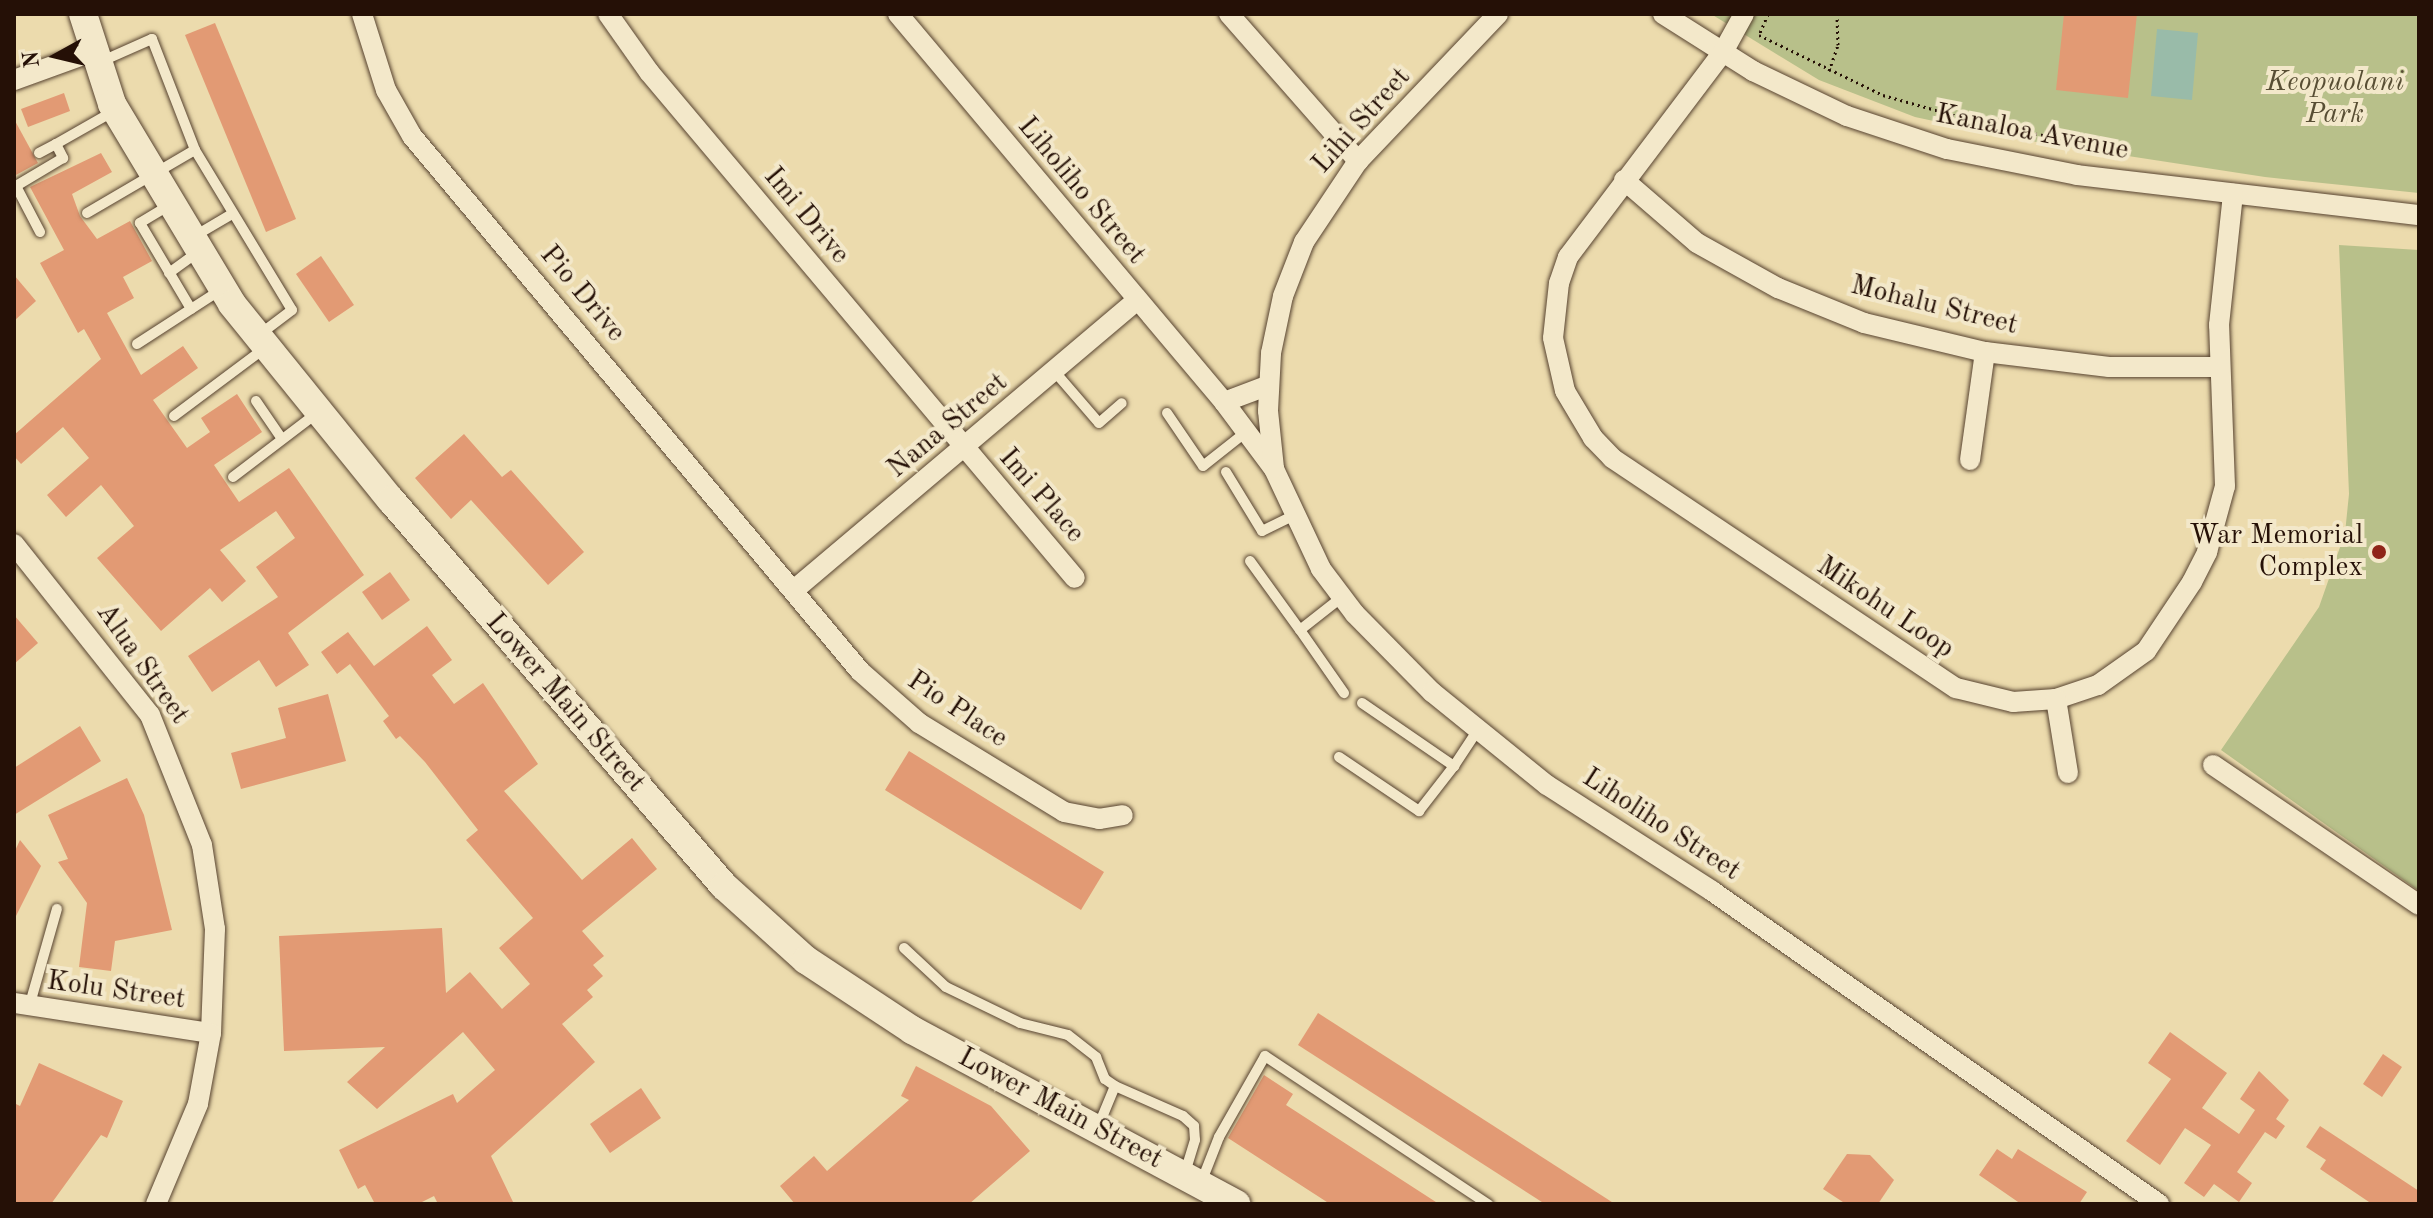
<!DOCTYPE html>
<html>
<head>
<meta charset="utf-8">
<style>
  body { margin:0 }
  #map { position:relative; width:2433px; height:1218px; overflow:hidden; background:#ecdbad; font-family:"Old Standard TT",serif }
  div>[style] { position:absolute }
  [style*='--x'] { left:calc(var(--x)*1px); top:calc(var(--y)*1px); width:calc(var(--w)*1px); rotate:calc(var(--a)*1deg) }
  .green>* { inset:0; background:#b8c08a }
  .water>* { inset:0; background:#99bba9 }
  .building>* { inset:0; background:#e29a74 }
  .path>* { height:3px; margin-top:-1.5px; transform-origin:0; background:repeating-linear-gradient(90deg,#251006 0 2px,transparent 0 6px) }
  .roads { filter:drop-shadow(0 0 2px #574330) drop-shadow(0 0 2px #574330) }
  .lane>* { height:10px; margin:-5px; padding:0 5px; transform-origin:5px; border-radius:5px; background:#f3e8ca }
  .street>* { height:20px; margin:-10px; padding:0 10px; transform-origin:10px; border-radius:10px; background:#f3e8ca }
  .secondary>* { height:28px; margin:-14px; padding:0 14px; transform-origin:14px; border-radius:14px; background:#f3e8ca }
  .dots>* { width:22px; height:22px; translate:-50% -50%; box-sizing:border-box; border:4px solid #f3e8ca; border-radius:50% }
  span { translate:-50% -50%; white-space:nowrap; text-align:center; line-height:1.15; -webkit-text-stroke:8px #f3e8ca; paint-order:stroke }
  .park-label { font-size:28px; color:#584e34; font-style:italic }
  .street-label { font-size:28px; color:#251006 }
  .poi-label { font-size:28px; color:#251006 }
  .right { translate:-100% -50%; text-align:right }
  .frame { position:absolute; inset:0; border:16px solid #251006; pointer-events:none }
  .north { position:absolute; left:16px; top:16px; width:80px; height:80px; -webkit-text-stroke:6px #f3e8ca; paint-order:stroke; rotate:262deg; font-size:22px; font-weight:700; line-height:32px; text-align:center; color:#251006 }
  .north::after { content:''; display:block; margin:auto; width:28px; height:36px; background:#251006; clip-path:polygon(50% 0,100% 100%,50% 72%,0 100%) }
</style>
</head>
<body>
<div id="map">
  <div class="green">
    <div style="clip-path:polygon(1711px 14px,2419px 14px,2419px 193px,2265px 177px,2017px 139px,1915px 117px,1819px 80px)"></div>
    <div style="clip-path:polygon(2339px 245px,2419px 250px,2419px 891px,2221px 750px,2319px 607px,2345px 533px,2349px 494px)"></div>
  </div>
  <div class="water">
    <div style="clip-path:polygon(2157px 29px,2198px 33px,2192px 100px,2151px 96px)"></div>
  </div>
  <div class="building">
    <div style="clip-path:polygon(2064px 14px,2137px 14px,2128px 98px,2056px 90px)"></div>
    <div style="clip-path:polygon(215px 23px,296px 219px,266px 232px,185px 35px)"></div>
    <div style="clip-path:polygon(64px 93px,70px 111px,28px 127px,21px 109px)"></div>
    <div style="clip-path:polygon(14px 119px,38px 163px,14px 176px)"></div>
    <div style="clip-path:polygon(101px 153px,112px 172px,72px 194px,80px 216px,97px 239px,130px 221px,152px 261px,123px 277px,134px 298px,107px 313px,141px 375px,183px 346px,198px 368px,153px 400px,187px 448px,210px 432px,201px 418px,237px 394px,262px 432px,214px 465px,239px 502px,289px 468px,364px 575px,288px 633px,309px 665px,276px 687px,259px 660px,212px 692px,188px 656px,278px 597px,256px 567px,295px 538px,276px 511px,220px 550px,246px 581px,222px 602px,210px 588px,161px 631px,97px 558px,134px 526px,101px 485px,66px 517px,47px 495px,89px 458px,63px 427px,21px 464px,14px 456px,14px 435px,101px 359px,84px 329px,78px 333px,40px 263px,64px 250px,30px 187px)"></div>
    <div style="clip-path:polygon(321px 256px,354px 305px,329px 322px,296px 274px)"></div>
    <div style="clip-path:polygon(14px 275px,36px 301px,14px 321px)"></div>
    <div style="clip-path:polygon(464px 434px,502px 477px,511px 470px,584px 552px,548px 585px,471px 500px,451px 519px,415px 478px)"></div>
    <div style="clip-path:polygon(390px 572px,410px 600px,382px 620px,362px 592px)"></div>
    <div style="clip-path:polygon(14px 615px,38px 643px,14px 664px)"></div>
    <div style="clip-path:polygon(427px 626px,452px 660px,432px 675px,454px 704px,483px 683px,538px 764px,504px 791px,582px 880px,632px 838px,657px 869px,582px 931px,604px 956px,593px 965px,603px 976px,587px 990px,593px 997px,562px 1024px,595px 1062px,491px 1156px,514px 1204px,438px 1204px,434px 1196px,418px 1204px,375px 1204px,365px 1185px,358px 1189px,339px 1150px,453px 1094px,457px 1103px,495px 1070px,463px 1032px,377px 1109px,347px 1082px,385px 1047px,284px 1051px,279px 936px,442px 928px,446px 993px,470px 972px,502px 1009px,530px 984px,499px 948px,533px 918px,466px 840px,478px 830px,425px 762px,400px 736px,396px 739px,383px 721px,389px 716px,350px 664px,337px 674px,321px 652px,348px 632px,374px 666px)"></div>
    <div style="clip-path:polygon(328px 694px,346px 761px,241px 789px,231px 753px,286px 738px,278px 708px)"></div>
    <div style="clip-path:polygon(80px 726px,101px 761px,14px 815px,14px 768px)"></div>
    <div style="clip-path:polygon(909px 751px,1104px 872px,1081px 910px,885px 790px)"></div>
    <div style="clip-path:polygon(127px 778px,144px 815px,172px 930px,115px 941px,111px 971px,79px 967px,87px 903px,58px 862px,68px 859px,48px 815px)"></div>
    <div style="clip-path:polygon(20px 840px,41px 866px,14px 920px,14px 853px)"></div>
    <div style="clip-path:polygon(1318px 1013px,1615px 1204px,1545px 1204px,1298px 1045px)"></div>
    <div style="clip-path:polygon(2170px 1032px,2227px 1073px,2202px 1108px,2239px 1134px,2255px 1110px,2240px 1099px,2259px 1071px,2289px 1100px,2276px 1119px,2285px 1126px,2276px 1139px,2265px 1132px,2237px 1172px,2252px 1183px,2239px 1202px,2214px 1184px,2204px 1197px,2184px 1183px,2211px 1145px,2185px 1128px,2160px 1165px,2126px 1141px,2171px 1079px,2148px 1063px)"></div>
    <div style="clip-path:polygon(2383px 1054px,2402px 1067px,2382px 1097px,2363px 1084px)"></div>
    <div style="clip-path:polygon(39px 1063px,123px 1101px,107px 1138px,101px 1135px,51px 1204px,14px 1204px,14px 1103px,20px 1106px)"></div>
    <div style="clip-path:polygon(916px 1066px,991px 1106px,1030px 1151px,969px 1204px,795px 1204px,780px 1186px,814px 1156px,827px 1171px,909px 1100px,901px 1096px)"></div>
    <div style="clip-path:polygon(1264px 1075px,1293px 1094px,1286px 1105px,1439px 1204px,1330px 1204px,1228px 1138px)"></div>
    <div style="clip-path:polygon(641px 1088px,661px 1118px,610px 1153px,590px 1124px)"></div>
    <div style="clip-path:polygon(2320px 1126px,2419px 1191px,2419px 1204px,2372px 1204px,2320px 1169px,2326px 1160px,2306px 1147px)"></div>
    <div style="clip-path:polygon(1997px 1149px,2012px 1159px,2018px 1149px,2087px 1192px,2079px 1204px,2021px 1204px,1979px 1175px)"></div>
    <div style="clip-path:polygon(1847px 1154px,1870px 1155px,1894px 1180px,1878px 1204px,1846px 1204px,1823px 1189px)"></div>
  </div>
  <div class="path">
    <div style="--x:1768;--y:14;--w:23;--a:113"></div>
    <div style="--x:1759;--y:35;--w:138;--a:25.8"></div>
    <div style="--x:1883;--y:95;--w:109;--a:15.9"></div>
    <div style="--x:1988;--y:125;--w:112;--a:10.3"></div>
    <div style="--x:1829;--y:71;--w:28;--a:-71"></div>
    <div style="--x:1838;--y:45;--w:31;--a:-92"></div>
  </div>
  <div class="roads">
    <div class="lane">
      <div style="--x:100;--y:62;--w:57;--a:-23.9"></div>
      <div style="--x:152;--y:39;--w:119;--a:68.8"></div>
      <div style="--x:195;--y:150;--w:187;--a:58.8"></div>
      <div style="--x:292;--y:310;--w:41;--a:142.9"></div>
      <div style="--x:56;--y:144;--w:67;--a:-29.6"></div>
      <div style="--x:39;--y:153;--w:19;--a:-28"></div>
      <div style="--x:56;--y:144;--w:16;--a:63"></div>
      <div style="--x:63;--y:158;--w:55;--a:149.2"></div>
      <div style="--x:16;--y:186;--w:52;--a:62.4"></div>
      <div style="--x:168;--y:206;--w:33;--a:149"></div>
      <div style="--x:140;--y:223;--w:100;--a:59.3"></div>
      <div style="--x:87;--y:213;--w:125;--a:-30.3"></div>
      <div style="--x:193;--y:237;--w:45;--a:-30.5"></div>
      <div style="--x:169;--y:273;--w:34;--a:-36"></div>
      <div style="--x:137;--y:344;--w:101;--a:-32.9"></div>
      <div style="--x:1055;--y:372;--w:67;--a:49.2"></div>
      <div style="--x:1099;--y:423;--w:30;--a:-41"></div>
      <div style="--x:256;--y:401;--w:46;--a:55.6"></div>
      <div style="--x:1167;--y:413;--w:64;--a:55.8"></div>
      <div style="--x:1203;--y:466;--w:55;--a:-38.3"></div>
      <div style="--x:174;--y:416;--w:114;--a:-36.8"></div>
      <div style="--x:1226;--y:472;--w:69;--a:58.6"></div>
      <div style="--x:1262;--y:531;--w:34;--a:-26"></div>
      <div style="--x:233;--y:477;--w:106;--a:-37.3"></div>
      <div style="--x:1250;--y:561;--w:85;--a:54.1"></div>
      <div style="--x:1300;--y:630;--w:53;--a:-38.2"></div>
      <div style="--x:1300;--y:630;--w:77;--a:55.1"></div>
      <div style="--x:1362;--y:703;--w:112;--a:34.4"></div>
      <div style="--x:1454;--y:766;--w:42;--a:-56.7"></div>
      <div style="--x:1339;--y:757;--w:97;--a:34"></div>
      <div style="--x:1419;--y:811;--w:57;--a:-52.1"></div>
      <div style="--x:904;--y:948;--w:57;--a:42.9"></div>
      <div style="--x:946;--y:987;--w:82;--a:25.9"></div>
      <div style="--x:1020;--y:1023;--w:49;--a:14"></div>
      <div style="--x:1068;--y:1035;--w:36;--a:38"></div>
      <div style="--x:1096;--y:1057;--w:24;--a:68"></div>
      <div style="--x:1105;--y:1079;--w:12;--a:35"></div>
      <div style="--x:29;--y:1007;--w:102;--a:-74.1"></div>
      <div style="--x:1098;--y:1127;--w:44;--a:-67.5"></div>
      <div style="--x:1115;--y:1086;--w:74;--a:23.8"></div>
      <div style="--x:1183;--y:1116;--w:15;--a:42"></div>
      <div style="--x:1194;--y:1126;--w:14;--a:86"></div>
      <div style="--x:1195;--y:1140;--w:34;--a:107"></div>
      <div style="--x:1201;--y:1183;--w:49;--a:-68.6"></div>
      <div style="--x:1219;--y:1137;--w:93;--a:-60.4"></div>
      <div style="--x:1265;--y:1056;--w:268;--a:33.6"></div>
    </div>
    <div class="street">
      <div style="--x:362;--y:14;--w:80;--a:72.5"></div>
      <div style="--x:386;--y:90;--w:53;--a:60.5"></div>
      <div style="--x:412;--y:136;--w:698;--a:50.06"></div>
      <div style="--x:860;--y:671;--w:79;--a:41.4"></div>
      <div style="--x:919;--y:723;--w:170;--a:31.5"></div>
      <div style="--x:1064;--y:812;--w:36;--a:11"></div>
      <div style="--x:1099;--y:819;--w:24;--a:-9"></div>
      <div style="--x:608;--y:14;--w:71;--a:54.7"></div>
      <div style="--x:649;--y:72;--w:661;--a:49.91"></div>
      <div style="--x:898;--y:14;--w:507;--a:49.96"></div>
      <div style="--x:1224;--y:402;--w:84;--a:53.3"></div>
      <div style="--x:1274;--y:469;--w:110;--a:64.8"></div>
      <div style="--x:1321;--y:569;--w:56;--a:52.9"></div>
      <div style="--x:1355;--y:614;--w:110;--a:45.4"></div>
      <div style="--x:1432;--y:692;--w:148;--a:39"></div>
      <div style="--x:1547;--y:785;--w:196;--a:32.7"></div>
      <div style="--x:1712;--y:891;--w:546;--a:35"></div>
      <div style="--x:1229;--y:14;--w:196;--a:48.7"></div>
      <div style="--x:1663;--y:14;--w:107;--a:32.3"></div>
      <div style="--x:1753;--y:71;--w:104;--a:25.6"></div>
      <div style="--x:1847;--y:116;--w:105;--a:18.3"></div>
      <div style="--x:1947;--y:149;--w:133;--a:11.3"></div>
      <div style="--x:2077;--y:175;--w:344;--a:6.7"></div>
      <div style="--x:1744;--y:14;--w:43;--a:118.9"></div>
      <div style="--x:1723;--y:52;--w:257;--a:127.1"></div>
      <div style="--x:1568;--y:257;--w:28;--a:109"></div>
      <div style="--x:1559;--y:283;--w:55;--a:96.2"></div>
      <div style="--x:1553;--y:338;--w:54;--a:77.2"></div>
      <div style="--x:1565;--y:391;--w:55;--a:59.2"></div>
      <div style="--x:1593;--y:438;--w:28;--a:46"></div>
      <div style="--x:1612;--y:458;--w:414;--a:33.8"></div>
      <div style="--x:1956;--y:688;--w:59;--a:13.8"></div>
      <div style="--x:2013;--y:702;--w:43;--a:-4"></div>
      <div style="--x:2056;--y:699;--w:44;--a:-18.4"></div>
      <div style="--x:2098;--y:685;--w:59;--a:-35.3"></div>
      <div style="--x:2146;--y:651;--w:83;--a:-56.3"></div>
      <div style="--x:2192;--y:582;--w:34;--a:-63"></div>
      <div style="--x:2207;--y:552;--w:68;--a:-74.7"></div>
      <div style="--x:2225;--y:486;--w:161;--a:-92.1"></div>
      <div style="--x:2219;--y:325;--w:132;--a:-83.9"></div>
      <div style="--x:14;--y:80;--w:85;--a:-19.9"></div>
      <div style="--x:1624;--y:180;--w:96;--a:40.8"></div>
      <div style="--x:1697;--y:243;--w:93;--a:29.1"></div>
      <div style="--x:1778;--y:288;--w:93;--a:22.1"></div>
      <div style="--x:1864;--y:323;--w:124;--a:13.5"></div>
      <div style="--x:1985;--y:352;--w:125;--a:6.9"></div>
      <div style="--x:2109;--y:367;--w:111;--a:0"></div>
      <div style="--x:1224;--y:402;--w:48;--a:-20.7"></div>
      <div style="--x:1970;--y:460;--w:109;--a:-82.1"></div>
      <div style="--x:1274;--y:468;--w:57;--a:-96"></div>
      <div style="--x:1268;--y:411;--w:58;--a:-87"></div>
      <div style="--x:1271;--y:353;--w:58;--a:-78.1"></div>
      <div style="--x:1283;--y:296;--w:58;--a:-68.7"></div>
      <div style="--x:1304;--y:242;--w:97;--a:-56.3"></div>
      <div style="--x:1358;--y:161;--w:203;--a:-46.4"></div>
      <div style="--x:14;--y:544;--w:218;--a:51.5"></div>
      <div style="--x:150;--y:715;--w:140;--a:68.2"></div>
      <div style="--x:202;--y:845;--w:85;--a:81.2"></div>
      <div style="--x:215;--y:929;--w:104;--a:92.2"></div>
      <div style="--x:211;--y:1033;--w:72;--a:100.4"></div>
      <div style="--x:198;--y:1104;--w:108;--a:112.8"></div>
      <div style="--x:794;--y:590;--w:448;--a:-40.2"></div>
      <div style="--x:2056;--y:699;--w:75;--a:80.8"></div>
      <div style="--x:2213;--y:765;--w:249;--a:34.2"></div>
      <div style="--x:14;--y:1003;--w:199;--a:8.7"></div>
    </div>
    <div class="secondary">
      <div style="--x:83;--y:14;--w:95;--a:72.1"></div>
      <div style="--x:112;--y:104;--w:233;--a:59"></div>
      <div style="--x:232;--y:304;--w:252;--a:51"></div>
      <div style="--x:391;--y:500;--w:510;--a:49.22"></div>
      <div style="--x:724;--y:886;--w:110;--a:42.1"></div>
      <div style="--x:806;--y:960;--w:127;--a:33.4"></div>
      <div style="--x:912;--y:1030;--w:368;--a:28.2"></div>
    </div>
  </div>
  <div class="dots">
    <div style="left:2379px;top:552px;background:#8f2418"></div>
  </div>
  <div class="park-label">
    <span style="left:2335px;top:99px">Keopuolani<br>Park</span>
  </div>
  <div class="street-label">
    <span style="left:1362px;top:121px;rotate:-48deg">Lihi Street</span>
    <span style="left:2032px;top:133px;rotate:11deg">Kanaloa Avenue</span>
    <span style="left:1081px;top:191px;rotate:50deg">Liholiho Street</span>
    <span style="left:806px;top:216px;rotate:50deg">Imi Drive</span>
    <span style="left:582px;top:294px;rotate:50deg">Pio Drive</span>
    <span style="left:1934px;top:306px;rotate:14deg">Mohalu Street</span>
    <span style="left:948px;top:426px;rotate:-40deg">Nana Street</span>
    <span style="left:1041px;top:496px;rotate:49deg">Imi Place</span>
    <span style="left:1885px;top:608px;rotate:34deg">Mikohu Loop</span>
    <span style="left:142px;top:664px;rotate:55deg">Alua Street</span>
    <span style="left:565px;top:703px;rotate:49deg">Lower Main Street</span>
    <span style="left:957px;top:710px;rotate:34deg">Pio Place</span>
    <span style="left:1661px;top:825px;rotate:33deg">Liholiho Street</span>
    <span style="left:116px;top:991px;rotate:8deg">Kolu Street</span>
    <span style="left:1060px;top:1109px;rotate:28deg">Lower Main Street</span>
  </div>
  <div class="poi-label">
    <span class="right" style="left:2363px;top:552px">War Memorial<br>Complex</span>
  </div>
  <div class="frame"></div>
  <div class="north">N</div>
</div>
</body>
</html>
